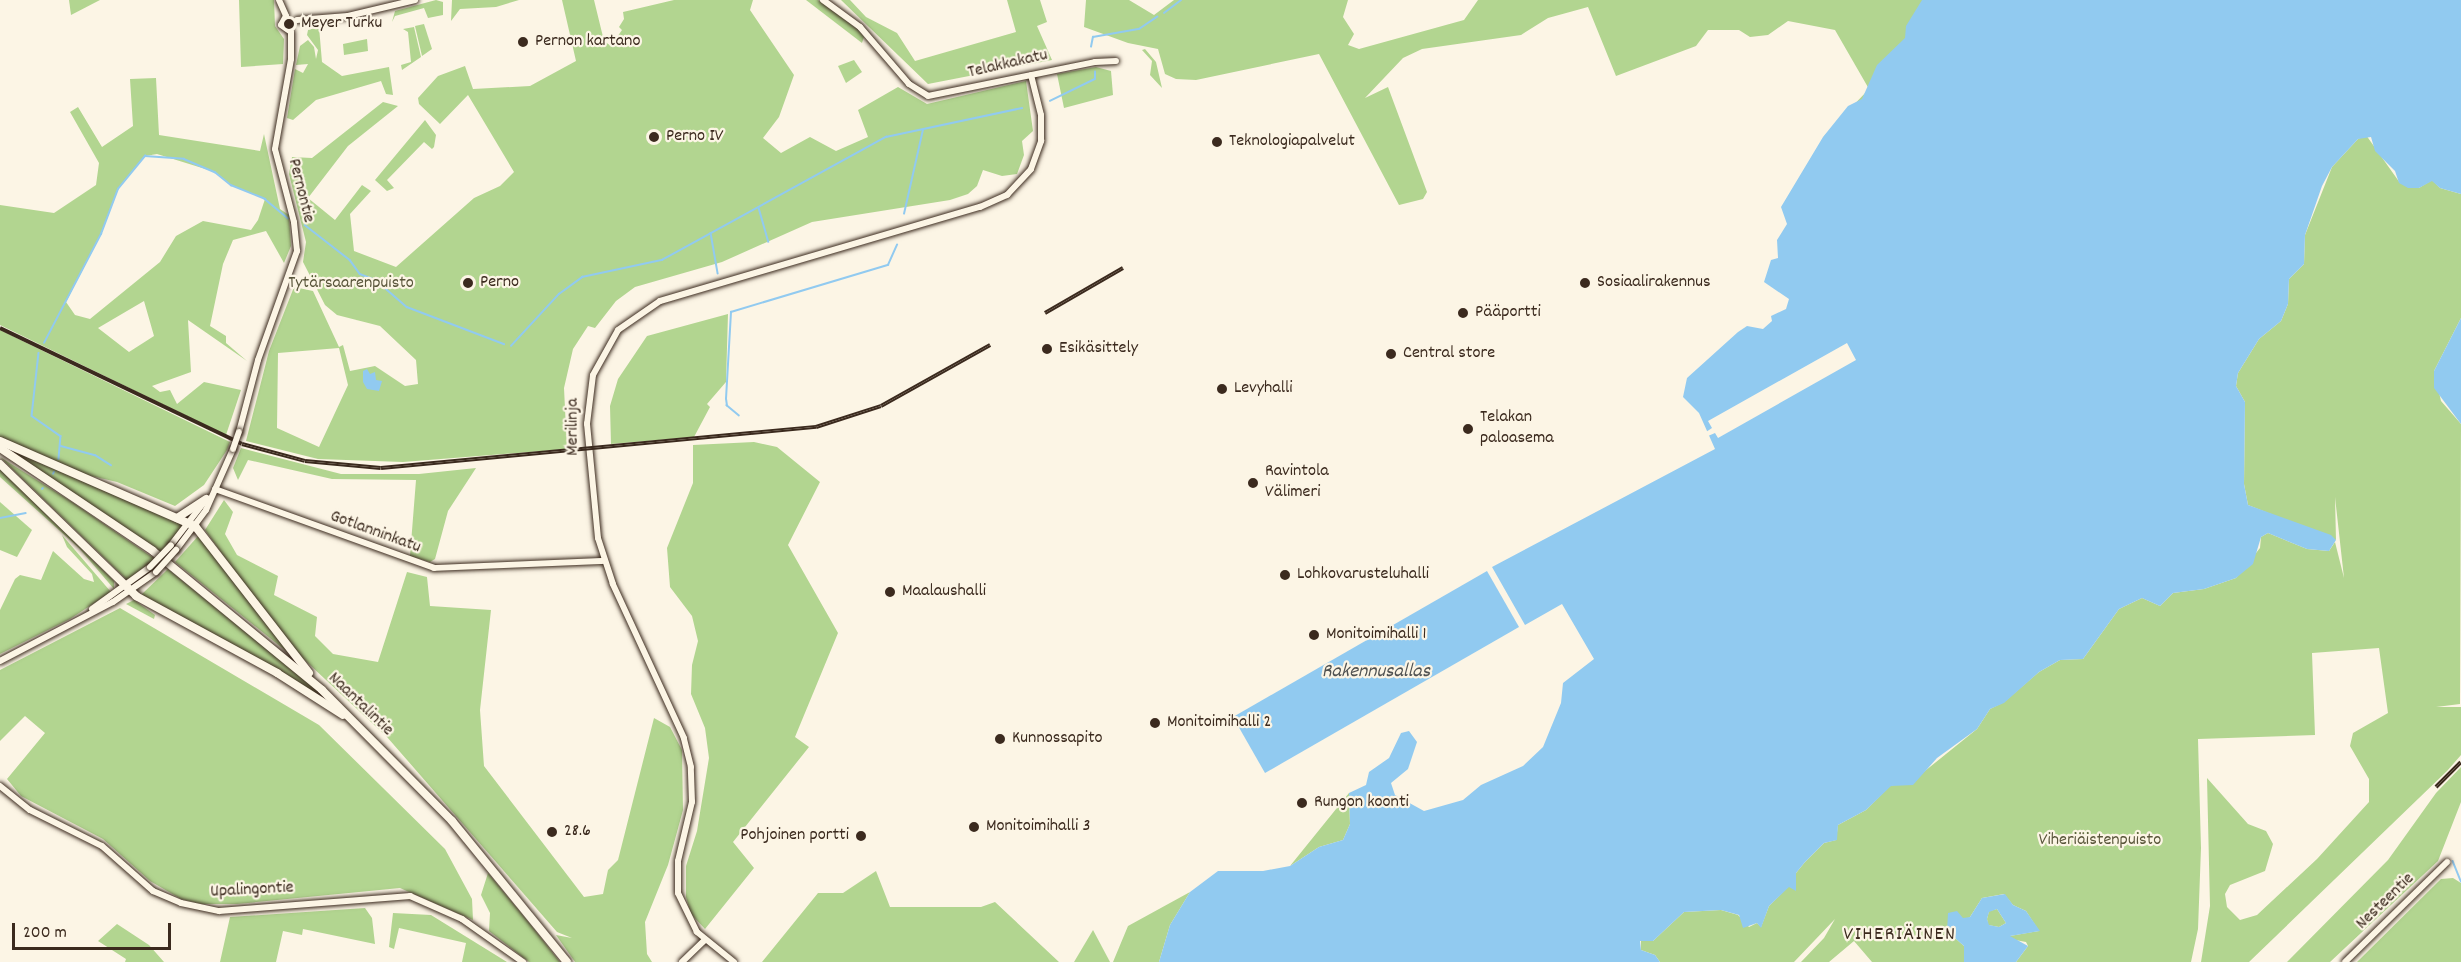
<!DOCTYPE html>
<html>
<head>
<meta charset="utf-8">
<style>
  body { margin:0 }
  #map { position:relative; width:2461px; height:962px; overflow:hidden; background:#fcf5e5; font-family:Dekko,sans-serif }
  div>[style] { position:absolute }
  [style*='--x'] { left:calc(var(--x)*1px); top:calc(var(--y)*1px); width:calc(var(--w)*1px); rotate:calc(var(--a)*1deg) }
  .green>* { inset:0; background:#b2d590 }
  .water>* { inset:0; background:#91caf0 }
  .pier>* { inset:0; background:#fcf5e5 }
  .stream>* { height:1.5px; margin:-0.75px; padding:0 0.75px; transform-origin:0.75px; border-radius:0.75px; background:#91caf0 }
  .roads { filter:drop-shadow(0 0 2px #3b2a1e) drop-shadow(0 0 2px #3b2a1e) }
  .minor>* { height:6px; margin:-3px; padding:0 3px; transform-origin:3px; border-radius:3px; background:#fcf5e5 }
  .major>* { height:8px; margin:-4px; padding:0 4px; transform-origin:4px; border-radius:4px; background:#fcf5e5 }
  .rail>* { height:4px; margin-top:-2px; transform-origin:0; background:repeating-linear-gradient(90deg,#fcf5e5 0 4.5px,#3b2a1e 0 9px); box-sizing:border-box; border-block:2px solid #3b2a1e }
  .bridges { filter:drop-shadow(0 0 2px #3b2a1e) drop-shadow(0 0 2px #3b2a1e) }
  .minor-bridge>* { height:6px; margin:-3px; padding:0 3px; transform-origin:3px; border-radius:3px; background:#fcf5e5 }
  .dots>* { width:16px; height:16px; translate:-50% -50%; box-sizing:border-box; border:3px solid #fcf5e5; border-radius:50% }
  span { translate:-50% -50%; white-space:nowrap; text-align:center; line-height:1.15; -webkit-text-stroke:4.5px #fcf5e5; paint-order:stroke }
  .poi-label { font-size:18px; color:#3b2a1e }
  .left { translate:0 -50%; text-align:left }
  .right { translate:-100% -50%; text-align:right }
  .street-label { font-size:18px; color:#3b2a1e }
  .park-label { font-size:18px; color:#59553a }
  .water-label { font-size:20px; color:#505252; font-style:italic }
  .neighbourhood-label { font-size:20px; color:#3b2a1e; letter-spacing:1.5px }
  .scale { position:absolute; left:12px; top:923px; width:159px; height:27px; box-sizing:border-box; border:3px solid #3b2a1e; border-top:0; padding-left:8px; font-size:18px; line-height:21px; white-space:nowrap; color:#3b2a1e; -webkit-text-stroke:4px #fcf5e5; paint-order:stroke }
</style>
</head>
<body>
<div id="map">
  <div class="green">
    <div style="clip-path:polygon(69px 0,100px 0,71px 15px)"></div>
    <div style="clip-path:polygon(239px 0,274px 0,275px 26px,284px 39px,283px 64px,241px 67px)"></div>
    <div style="clip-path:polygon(436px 0,443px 2px,443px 15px,428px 18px,424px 8px,395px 16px,392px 22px,395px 11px)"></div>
    <div style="clip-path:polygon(452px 0,519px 0,496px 7px,460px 9px,451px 21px)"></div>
    <div style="clip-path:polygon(evenodd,562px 0,594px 0,604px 41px,611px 46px,622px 30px,619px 27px,624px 19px,623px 12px,674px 0,753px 0,750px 10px,794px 75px,779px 117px,763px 138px,781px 153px,810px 137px,836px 151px,868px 137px,858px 110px,898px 87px,927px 104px,1026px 81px,1033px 131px,1022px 141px,1024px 155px,1017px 174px,1002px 176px,983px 170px,977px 186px,968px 194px,950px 200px,812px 222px,722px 262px,635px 287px,616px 301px,595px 328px,588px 326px,573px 349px,564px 388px,567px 449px,403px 462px,318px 459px,246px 441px,269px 351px,294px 287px,313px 291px,339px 347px,343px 345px,350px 371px,375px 366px,405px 386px,418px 384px,416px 360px,380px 326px,337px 315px,325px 305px,303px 262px,306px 242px,289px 174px,292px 157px,312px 158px,383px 102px,398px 106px,348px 146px,308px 198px,335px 220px,362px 185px,371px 191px,350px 214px,354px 251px,396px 267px,474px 198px,500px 186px,514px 172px,468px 95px,440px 124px,419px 104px,418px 98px,438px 76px,465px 66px,473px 89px,530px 86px,576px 61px,562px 0,339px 348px,348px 385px,319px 447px,277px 428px,278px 353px,339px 348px)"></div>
    <div style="clip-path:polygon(806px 0,818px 0,857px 29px,864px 37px,862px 43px)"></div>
    <div style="clip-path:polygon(841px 0,850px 0,866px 17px,897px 33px,915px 61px,1016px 32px,1007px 0,1040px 0,1047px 22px,1037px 26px,1052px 60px,928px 84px)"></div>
    <div style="clip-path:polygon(1086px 0,1129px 0,1154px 15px,1174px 0,1348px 0,1343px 17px,1354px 34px,1348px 45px,1359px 49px,1464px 20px,1478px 0,1933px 0,1887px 78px,1823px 137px,1869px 89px,1835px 30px,1788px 21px,1768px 35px,1750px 37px,1739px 30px,1708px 30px,1696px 46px,1616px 76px,1588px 7px,1548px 18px,1521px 35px,1422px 49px,1403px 58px,1365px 98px,1388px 87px,1427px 192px,1423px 199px,1399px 205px,1319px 54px,1196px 80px,1176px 79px,1165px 74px,1158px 49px,1128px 43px,1084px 27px)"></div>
    <div style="clip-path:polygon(424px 24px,432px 49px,422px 56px,415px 26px)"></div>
    <div style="clip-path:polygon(319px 27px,322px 62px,342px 76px,389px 67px,393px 95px,386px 94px,381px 81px,316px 100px,293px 120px,287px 118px,295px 69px,303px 73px,308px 64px,296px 65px,300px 46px,308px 40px,314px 47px,316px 59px,318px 50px,307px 35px,308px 30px)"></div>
    <div style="clip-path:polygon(414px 27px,421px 57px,402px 70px,401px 65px,411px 62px,408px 32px,403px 29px)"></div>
    <div style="clip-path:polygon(367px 39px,368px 51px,344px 55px,343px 44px)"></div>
    <div style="clip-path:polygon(1145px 49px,1156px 62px,1162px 88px,1150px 75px,1152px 61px,1142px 50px)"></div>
    <div style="clip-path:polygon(854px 60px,862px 72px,846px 83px,838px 66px)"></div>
    <div style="clip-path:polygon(1096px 67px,1111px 71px,1113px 95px,1064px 108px,1057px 74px)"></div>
    <div style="clip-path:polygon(evenodd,156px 78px,159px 135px,260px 151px,264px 134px,280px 209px,289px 215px,291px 246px,284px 263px,266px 231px,233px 240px,223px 264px,210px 326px,226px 336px,226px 343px,247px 361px,188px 320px,191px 372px,152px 386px,160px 392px,170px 390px,177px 404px,204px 382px,241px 390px,226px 435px,0 325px,0 205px,54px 213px,96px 185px,99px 163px,70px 112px,78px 107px,102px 147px,133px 126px,130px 79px,156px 78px,157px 154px,215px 172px,231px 185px,265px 199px,258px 220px,251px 230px,203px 221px,176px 236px,160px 262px,90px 319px,75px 315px,66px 302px,101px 234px,118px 189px,145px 156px,157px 154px,156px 78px,144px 301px,154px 336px,129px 352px,98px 328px,144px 301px)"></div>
    <div style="clip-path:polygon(425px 120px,436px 135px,434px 147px,432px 149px,424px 142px,387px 180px,394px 188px,387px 191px,375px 180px)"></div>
    <div style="clip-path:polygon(2366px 135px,2400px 183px,2419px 188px,2432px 180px,2440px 188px,2461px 194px,2461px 318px,2434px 371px,2441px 401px,2461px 424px,2460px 704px,2436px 707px,2461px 707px,2461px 755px,2447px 771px,2249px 962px,2201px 962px,2210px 906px,2207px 778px,2248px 824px,2266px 831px,2273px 844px,2265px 871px,2230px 885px,2225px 894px,2227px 907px,2240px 920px,2257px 915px,2317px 859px,2369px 802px,2369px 779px,2350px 746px,2353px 733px,2388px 713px,2379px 648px,2312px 653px,2315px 735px,2198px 739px,2201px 848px,2198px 929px,2191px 962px,2016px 962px,2028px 946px,2026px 942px,2010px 939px,2010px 936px,2039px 931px,2026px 911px,2013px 905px,2004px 894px,1982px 898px,1970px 917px,1947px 931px,1964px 946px,1964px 962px,1872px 962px,1854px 941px,1829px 962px,1801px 962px,1824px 938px,1835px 919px,1794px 962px,1660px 962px,1655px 955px,1641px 950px,1641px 941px,1653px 941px,1684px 912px,1721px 910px,1738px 915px,1749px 927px,1757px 923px,1761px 927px,1769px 906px,1789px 886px,1796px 890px,1796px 873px,1805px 862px,1824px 843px,1836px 840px,1838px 825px,1866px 810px,1890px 786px,1915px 779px,1977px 729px,1990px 709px,2004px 702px,2039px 672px,2060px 660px,2083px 659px,2119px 609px,2142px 598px,2160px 606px,2173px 593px,2204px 589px,2236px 578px,2260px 548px,2261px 537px,2268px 533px,2307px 549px,2329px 551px,2335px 542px,2344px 578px,2335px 497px,2336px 540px,2248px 505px,2244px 484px,2245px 402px,2236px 386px,2238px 373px,2259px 339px,2281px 321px,2288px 304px,2289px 279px,2304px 264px,2305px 235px,2332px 167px,2358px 139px)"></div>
    <div style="clip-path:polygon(728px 314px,726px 382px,707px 404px,710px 407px,694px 437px,611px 444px,610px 406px,618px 379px,647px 336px)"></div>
    <div style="clip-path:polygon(0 330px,230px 442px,227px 450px,204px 485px,175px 506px,117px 482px,87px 475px,0 438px)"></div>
    <div style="clip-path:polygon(754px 442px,777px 447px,820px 482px,788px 545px,838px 633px,795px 737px,809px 747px,733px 842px,754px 868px,705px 929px,691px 914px,686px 897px,686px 866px,697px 831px,709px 758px,705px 728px,691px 694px,692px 665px,698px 641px,692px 616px,670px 587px,667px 548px,693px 483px,693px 445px)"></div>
    <div style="clip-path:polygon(5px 448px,182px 524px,183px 527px,161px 552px)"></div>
    <div style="clip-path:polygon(241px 448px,341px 474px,419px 474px,476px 468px,448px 511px,435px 559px,430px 562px,410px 556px,416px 480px,332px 479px,248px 460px,238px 480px,233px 468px)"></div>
    <div style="clip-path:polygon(0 457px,72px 502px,155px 559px,127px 580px)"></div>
    <div style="clip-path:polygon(0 468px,114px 581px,114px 589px,79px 548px,0 477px)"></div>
    <div style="clip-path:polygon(224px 500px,233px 512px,225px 534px,237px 555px,278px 576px,274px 595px,317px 617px,315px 636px,333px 654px,378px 662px,407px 572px,427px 577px,430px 606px,491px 610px,480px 710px,484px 766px,584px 897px,603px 894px,608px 870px,618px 860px,654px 718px,670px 727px,682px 750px,683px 810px,668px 865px,645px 922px,647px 954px,652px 962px,575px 962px,556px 935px,572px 938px,557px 932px,387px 737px,295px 651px,233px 569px,205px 530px)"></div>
    <div style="clip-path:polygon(0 502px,32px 530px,17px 557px,0 550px)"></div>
    <div style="clip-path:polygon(62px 535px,111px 592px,70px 619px,0 654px,0 610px,15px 579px,20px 575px,41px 580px,53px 551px,84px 579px,94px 582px,92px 574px,67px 547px)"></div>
    <div style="clip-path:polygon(199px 535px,291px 655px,175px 562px)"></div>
    <div style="clip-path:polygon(168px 569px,319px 692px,316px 696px,141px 595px)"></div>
    <div style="clip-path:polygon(134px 600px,155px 615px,154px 619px,126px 604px)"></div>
    <div style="clip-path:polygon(120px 608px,319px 725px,445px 849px,472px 899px,473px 920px,400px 888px,237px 904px,202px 904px,181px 899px,150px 881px,103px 839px,21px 796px,7px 779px,45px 733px,25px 716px,0 741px,0 670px)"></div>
    <div style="clip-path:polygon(2461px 767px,2461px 802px,2438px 861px,2330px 962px,2287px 962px,2388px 860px,2436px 793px)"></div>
    <div style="clip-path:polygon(1349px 793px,1350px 824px,1343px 840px,1319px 847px,1290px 866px)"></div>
    <div style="clip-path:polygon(876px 871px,890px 907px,981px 907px,995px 902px,1059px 962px,762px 962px,818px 893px,843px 893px)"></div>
    <div style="clip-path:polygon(488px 873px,530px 924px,560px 962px,529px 962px,489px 931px,490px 913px,481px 895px)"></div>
    <div style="clip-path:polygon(2453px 878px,2461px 883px,2461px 962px,2357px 962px,2441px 879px)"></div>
    <div style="clip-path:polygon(1190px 892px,1170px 925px,1159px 962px,1113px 962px,1128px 926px)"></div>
    <div style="clip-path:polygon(365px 908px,372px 918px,375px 944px,303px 929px,302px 935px,283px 931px,276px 962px,220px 962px,230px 917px)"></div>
    <div style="clip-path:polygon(1997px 909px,2006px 923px,1999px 927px,1988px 925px,1987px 919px,1989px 911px)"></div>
    <div style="clip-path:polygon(393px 913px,431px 915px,507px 962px,462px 962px,466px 943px,399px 928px,394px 949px,389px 947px)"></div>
    <div style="clip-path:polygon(117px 924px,149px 945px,164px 962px,125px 962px,126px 959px,98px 941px)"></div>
    <div style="clip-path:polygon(1093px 930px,1110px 962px,1074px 962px)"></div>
  </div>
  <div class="water">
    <div style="clip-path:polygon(1922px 0,2461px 0,2461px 194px,2440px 188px,2432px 181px,2419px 188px,2408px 188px,2399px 183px,2395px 171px,2375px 151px,2371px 137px,2358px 139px,2332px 167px,2322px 186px,2305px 235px,2304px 264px,2289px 279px,2288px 304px,2281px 321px,2259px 339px,2238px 373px,2236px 386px,2245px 402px,2244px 484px,2248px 505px,2331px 535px,2336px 540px,2329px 551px,2307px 549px,2268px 533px,2261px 537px,2253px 564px,2236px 578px,2204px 589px,2173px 593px,2160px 606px,2142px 598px,2119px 609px,2083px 659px,2060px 660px,2039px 672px,2004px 703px,1990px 709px,1977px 729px,1937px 758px,1913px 785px,1891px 786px,1866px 810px,1838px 825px,1837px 840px,1824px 843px,1805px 862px,1796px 873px,1796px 891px,1789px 887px,1769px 906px,1761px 928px,1757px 923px,1743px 928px,1739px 915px,1721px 910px,1684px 912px,1653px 941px,1640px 941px,1641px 950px,1655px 955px,1660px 962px,1159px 962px,1170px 925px,1190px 892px,1218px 871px,1263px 871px,1290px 866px,1319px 847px,1343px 840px,1350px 824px,1349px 793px,1366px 785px,1369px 772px,1389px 758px,1401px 733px,1409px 731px,1417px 742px,1408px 769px,1391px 783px,1395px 795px,1424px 811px,1463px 800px,1481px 785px,1523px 766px,1543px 747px,1561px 703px,1563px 683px,1594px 659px,1562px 604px,1525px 625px,1492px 567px,1715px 449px,1699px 413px,1683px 397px,1687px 378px,1738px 332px,1747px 326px,1763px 329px,1772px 321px,1771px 316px,1786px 309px,1789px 299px,1764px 282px,1771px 260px,1778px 258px,1777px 240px,1787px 224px,1781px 207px,1823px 137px,1848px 106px,1862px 99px,1877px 65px,1905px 38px,1906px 26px)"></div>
    <div style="clip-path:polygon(2461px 318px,2461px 424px,2434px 388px,2434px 371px)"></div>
    <div style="clip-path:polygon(367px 369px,370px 374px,375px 372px,376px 380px,382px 381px,379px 391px,367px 389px,363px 382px,363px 371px)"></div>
    <div style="clip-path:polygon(1487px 571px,1519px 627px,1265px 773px,1233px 717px)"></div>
    <div style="clip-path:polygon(evenodd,2005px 894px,2013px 905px,2026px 911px,2040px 931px,2010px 936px,2028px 946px,2016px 962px,1964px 962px,1964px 946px,1947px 931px,1948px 913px,1957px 911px,1963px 918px,1970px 917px,1982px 898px,2005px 894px,1997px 909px,2006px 923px,1999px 927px,1989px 925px,1987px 919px,1989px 912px,1997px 909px)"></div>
  </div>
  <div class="pier">
    <div style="clip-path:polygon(1847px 343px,1856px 360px,1718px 438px,1715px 433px,1708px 436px,1706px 432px,1712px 428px,1708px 421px)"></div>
  </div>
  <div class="stream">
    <div style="--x:1164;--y:13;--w:21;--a:-37"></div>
    <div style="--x:1091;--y:47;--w:10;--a:-79"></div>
    <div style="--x:1093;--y:37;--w:47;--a:-9.9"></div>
    <div style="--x:1139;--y:29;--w:22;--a:-34"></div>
    <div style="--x:1050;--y:101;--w:50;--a:-26.1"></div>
    <div style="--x:1095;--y:79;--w:7;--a:-90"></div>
    <div style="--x:759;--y:208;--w:35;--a:74"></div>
    <div style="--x:904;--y:214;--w:86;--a:-77.3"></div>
    <div style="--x:305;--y:225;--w:57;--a:37.9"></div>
    <div style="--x:350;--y:260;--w:17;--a:54"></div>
    <div style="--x:360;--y:274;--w:17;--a:21"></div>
    <div style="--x:376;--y:280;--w:41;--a:41.1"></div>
    <div style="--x:407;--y:307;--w:104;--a:20.9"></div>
    <div style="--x:711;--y:233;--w:41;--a:80.1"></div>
    <div style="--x:44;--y:343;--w:123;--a:-62.4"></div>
    <div style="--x:101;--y:234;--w:48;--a:-69.3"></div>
    <div style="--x:118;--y:189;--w:43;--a:-50.7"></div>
    <div style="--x:145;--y:156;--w:39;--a:4"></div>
    <div style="--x:184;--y:159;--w:34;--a:23"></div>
    <div style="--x:215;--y:172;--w:21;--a:39"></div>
    <div style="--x:231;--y:185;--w:37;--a:22"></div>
    <div style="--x:265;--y:199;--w:30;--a:40"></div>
    <div style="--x:511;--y:346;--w:71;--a:-47.3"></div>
    <div style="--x:559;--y:294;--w:29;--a:-36"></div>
    <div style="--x:582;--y:277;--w:82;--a:-12"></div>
    <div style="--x:662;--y:260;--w:256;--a:-28.8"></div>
    <div style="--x:886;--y:137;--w:139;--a:-12"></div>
    <div style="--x:39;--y:353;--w:63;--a:96.3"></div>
    <div style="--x:32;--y:416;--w:35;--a:35"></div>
    <div style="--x:61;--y:436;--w:23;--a:95"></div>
    <div style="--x:739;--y:416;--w:16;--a:-140"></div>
    <div style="--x:727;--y:406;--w:7;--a:-98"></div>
    <div style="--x:726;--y:399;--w:87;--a:-86.7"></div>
    <div style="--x:731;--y:312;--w:164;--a:-16.7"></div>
    <div style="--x:888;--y:265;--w:22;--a:-66"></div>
    <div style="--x:61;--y:446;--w:35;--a:15"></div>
    <div style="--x:95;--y:455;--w:19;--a:32"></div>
    <div style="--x:53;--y:474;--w:2;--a:-63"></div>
    <div style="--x:42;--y:489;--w:1;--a:-45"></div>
    <div style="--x:0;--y:518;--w:26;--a:-11"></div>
    <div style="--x:2453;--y:861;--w:22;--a:68"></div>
  </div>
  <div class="roads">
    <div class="minor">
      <div style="--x:279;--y:0;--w:17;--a:66"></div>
      <div style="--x:823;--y:0;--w:46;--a:36.1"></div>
      <div style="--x:860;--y:27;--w:75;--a:49.3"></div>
      <div style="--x:909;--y:84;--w:22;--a:32"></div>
      <div style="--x:928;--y:96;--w:170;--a:-11.5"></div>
      <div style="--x:1095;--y:62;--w:21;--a:-3"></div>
      <div style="--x:286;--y:16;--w:10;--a:119"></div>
      <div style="--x:281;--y:25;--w:12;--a:35"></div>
      <div style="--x:297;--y:20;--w:51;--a:-4.5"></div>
      <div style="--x:348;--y:16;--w:69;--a:-13.4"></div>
      <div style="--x:239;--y:432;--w:74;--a:-75.2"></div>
      <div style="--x:258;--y:360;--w:116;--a:-70.3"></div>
      <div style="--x:297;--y:251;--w:29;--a:-96"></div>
      <div style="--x:294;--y:222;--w:75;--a:-104.6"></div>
      <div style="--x:275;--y:149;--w:91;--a:-79.9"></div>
      <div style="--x:291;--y:59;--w:27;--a:-90"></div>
      <div style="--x:215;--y:489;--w:233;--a:19.8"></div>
      <div style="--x:434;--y:568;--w:170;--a:-2.4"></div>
      <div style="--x:171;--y:545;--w:56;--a:-52.3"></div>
      <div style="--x:176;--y:550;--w:50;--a:-53.1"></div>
      <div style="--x:206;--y:510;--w:67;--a:-66.1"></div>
      <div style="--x:92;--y:609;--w:72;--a:-35.9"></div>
      <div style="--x:0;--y:661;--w:127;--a:-27.6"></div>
      <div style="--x:113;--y:602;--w:52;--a:-34.9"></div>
      <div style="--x:0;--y:786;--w:38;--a:39"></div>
      <div style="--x:30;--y:810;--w:80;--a:26.6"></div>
      <div style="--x:102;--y:846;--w:68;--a:41.4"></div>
      <div style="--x:153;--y:891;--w:30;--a:23"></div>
      <div style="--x:181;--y:903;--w:39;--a:12"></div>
      <div style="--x:219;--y:911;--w:192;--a:-4.5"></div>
      <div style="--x:410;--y:896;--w:57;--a:23.9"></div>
      <div style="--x:462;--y:919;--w:75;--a:35.2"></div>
      <div style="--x:682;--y:962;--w:32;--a:-44"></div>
      <div style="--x:734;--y:962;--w:48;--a:-141"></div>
      <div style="--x:697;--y:932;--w:43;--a:-116"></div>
      <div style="--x:678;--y:893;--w:32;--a:-90"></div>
      <div style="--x:678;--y:861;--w:61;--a:-76.7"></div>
      <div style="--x:692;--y:802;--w:35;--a:-92"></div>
      <div style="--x:691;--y:767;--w:30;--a:-104"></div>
      <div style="--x:684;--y:738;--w:170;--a:-114.8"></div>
      <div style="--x:613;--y:584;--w:48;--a:-108.1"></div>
      <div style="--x:598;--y:538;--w:115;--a:-95.5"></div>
      <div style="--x:587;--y:424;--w:49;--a:-83"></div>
      <div style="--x:593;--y:375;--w:51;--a:-60.9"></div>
      <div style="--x:618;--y:330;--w:51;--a:-34.6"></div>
      <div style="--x:660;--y:301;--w:334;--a:-16.4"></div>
      <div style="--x:980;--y:207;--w:30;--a:-24"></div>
      <div style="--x:1007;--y:195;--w:35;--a:-47"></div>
      <div style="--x:1031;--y:169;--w:30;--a:-70"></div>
      <div style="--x:1041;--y:141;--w:26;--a:-90"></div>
      <div style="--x:1041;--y:115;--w:41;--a:-104"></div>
      <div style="--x:2345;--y:962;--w:143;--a:-44.4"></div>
    </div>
    <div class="major">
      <div style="--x:0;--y:441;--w:213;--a:23.6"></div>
      <div style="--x:195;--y:526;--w:186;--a:52.2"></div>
      <div style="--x:0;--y:448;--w:184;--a:33.9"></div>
      <div style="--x:153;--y:551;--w:219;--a:39.4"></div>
      <div style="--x:322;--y:690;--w:185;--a:45.2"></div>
      <div style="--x:452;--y:821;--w:182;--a:50.8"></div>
      <div style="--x:0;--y:464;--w:190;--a:44.1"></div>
      <div style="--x:136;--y:596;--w:161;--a:28.6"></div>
      <div style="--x:277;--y:673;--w:78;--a:32.5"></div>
      <div style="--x:177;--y:518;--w:35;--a:-33"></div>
    </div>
  </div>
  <div class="rail">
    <div style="--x:1045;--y:313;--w:90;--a:-30"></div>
    <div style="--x:0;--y:328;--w:268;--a:25.6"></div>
    <div style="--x:242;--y:444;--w:65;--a:15.1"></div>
    <div style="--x:305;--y:461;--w:76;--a:5.3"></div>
    <div style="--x:381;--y:468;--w:437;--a:-5.4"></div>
    <div style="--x:816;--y:427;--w:68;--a:-17.9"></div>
    <div style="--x:881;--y:406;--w:125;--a:-29.2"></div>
    <div style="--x:2436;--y:787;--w:35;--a:-45"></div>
  </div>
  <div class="bridges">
    <div class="minor-bridge">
      <div style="--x:233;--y:449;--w:18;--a:-71"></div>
      <div style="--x:150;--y:567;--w:30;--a:-46"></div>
      <div style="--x:156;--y:572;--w:30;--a:-48"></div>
    </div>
  </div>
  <div class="dots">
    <div style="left:289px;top:24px;background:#3b2a1e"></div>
    <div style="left:523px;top:42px;background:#3b2a1e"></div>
    <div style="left:654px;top:137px;background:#3b2a1e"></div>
    <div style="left:1217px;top:142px;background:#3b2a1e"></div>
    <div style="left:468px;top:283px;background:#3b2a1e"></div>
    <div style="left:1585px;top:283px;background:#3b2a1e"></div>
    <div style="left:1463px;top:313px;background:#3b2a1e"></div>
    <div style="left:1047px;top:349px;background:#3b2a1e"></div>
    <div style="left:1391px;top:354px;background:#3b2a1e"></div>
    <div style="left:1222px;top:389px;background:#3b2a1e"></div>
    <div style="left:1468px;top:429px;background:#3b2a1e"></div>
    <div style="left:1253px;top:483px;background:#3b2a1e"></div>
    <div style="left:1285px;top:575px;background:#3b2a1e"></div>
    <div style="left:890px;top:592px;background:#3b2a1e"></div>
    <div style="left:1314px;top:635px;background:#3b2a1e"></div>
    <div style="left:1155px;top:723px;background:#3b2a1e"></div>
    <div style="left:1000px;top:739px;background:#3b2a1e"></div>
    <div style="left:1302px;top:803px;background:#3b2a1e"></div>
    <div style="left:974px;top:827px;background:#3b2a1e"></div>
    <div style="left:552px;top:832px;background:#3b2a1e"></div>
    <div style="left:861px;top:836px;background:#3b2a1e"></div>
  </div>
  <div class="poi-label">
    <span class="left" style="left:301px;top:24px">Meyer Turku</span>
    <span class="left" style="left:535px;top:42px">Pernon kartano</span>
    <span class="left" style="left:666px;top:137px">Perno IV</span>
    <span class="left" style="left:1229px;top:142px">Teknologiapalvelut</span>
    <span class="left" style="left:480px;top:283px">Perno</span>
    <span class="left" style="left:1597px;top:283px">Sosiaalirakennus</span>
    <span class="left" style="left:1475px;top:313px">Pääportti</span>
    <span class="left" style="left:1059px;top:349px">Esikäsittely</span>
    <span class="left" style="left:1403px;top:354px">Central store</span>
    <span class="left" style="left:1234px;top:389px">Levyhalli</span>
    <span class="left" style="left:1480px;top:429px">Telakan<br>paloasema</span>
    <span class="left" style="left:1265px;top:483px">Ravintola<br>Välimeri</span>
    <span class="left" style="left:1297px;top:575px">Lohkovarusteluhalli</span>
    <span class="left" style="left:902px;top:592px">Maalaushalli</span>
    <span class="left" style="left:1326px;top:635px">Monitoimihalli 1</span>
    <span class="left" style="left:1167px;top:723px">Monitoimihalli 2</span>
    <span class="left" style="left:1012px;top:739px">Kunnossapito</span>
    <span class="left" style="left:1314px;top:803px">Rungon koonti</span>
    <span class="left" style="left:986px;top:827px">Monitoimihalli 3</span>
    <span class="left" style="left:564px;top:832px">28.6</span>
    <span class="right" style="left:849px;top:836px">Pohjoinen portti</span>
  </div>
  <div class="street-label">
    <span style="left:1008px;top:65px;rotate:-13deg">Telakkakatu</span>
    <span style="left:300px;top:191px;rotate:76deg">Pernontie</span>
    <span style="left:574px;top:427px;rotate:-90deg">Merilinja</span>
    <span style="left:375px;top:533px;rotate:20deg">Gotlanninkatu</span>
    <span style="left:360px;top:705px;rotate:44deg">Naantalintie</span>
    <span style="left:252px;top:891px;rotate:-3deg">Upalingontie</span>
    <span style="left:2386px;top:902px;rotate:-44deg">Nesteentie</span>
  </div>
  <div class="park-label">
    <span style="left:351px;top:284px">Tytärsaarenpuisto</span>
    <span style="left:2100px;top:841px">Viheriäistenpuisto</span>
  </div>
  <div class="water-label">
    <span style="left:1376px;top:672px">Rakennusallas</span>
  </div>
  <div class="neighbourhood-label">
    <span style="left:1900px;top:935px">VIHERIÄINEN</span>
  </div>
  <div class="scale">200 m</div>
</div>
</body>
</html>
